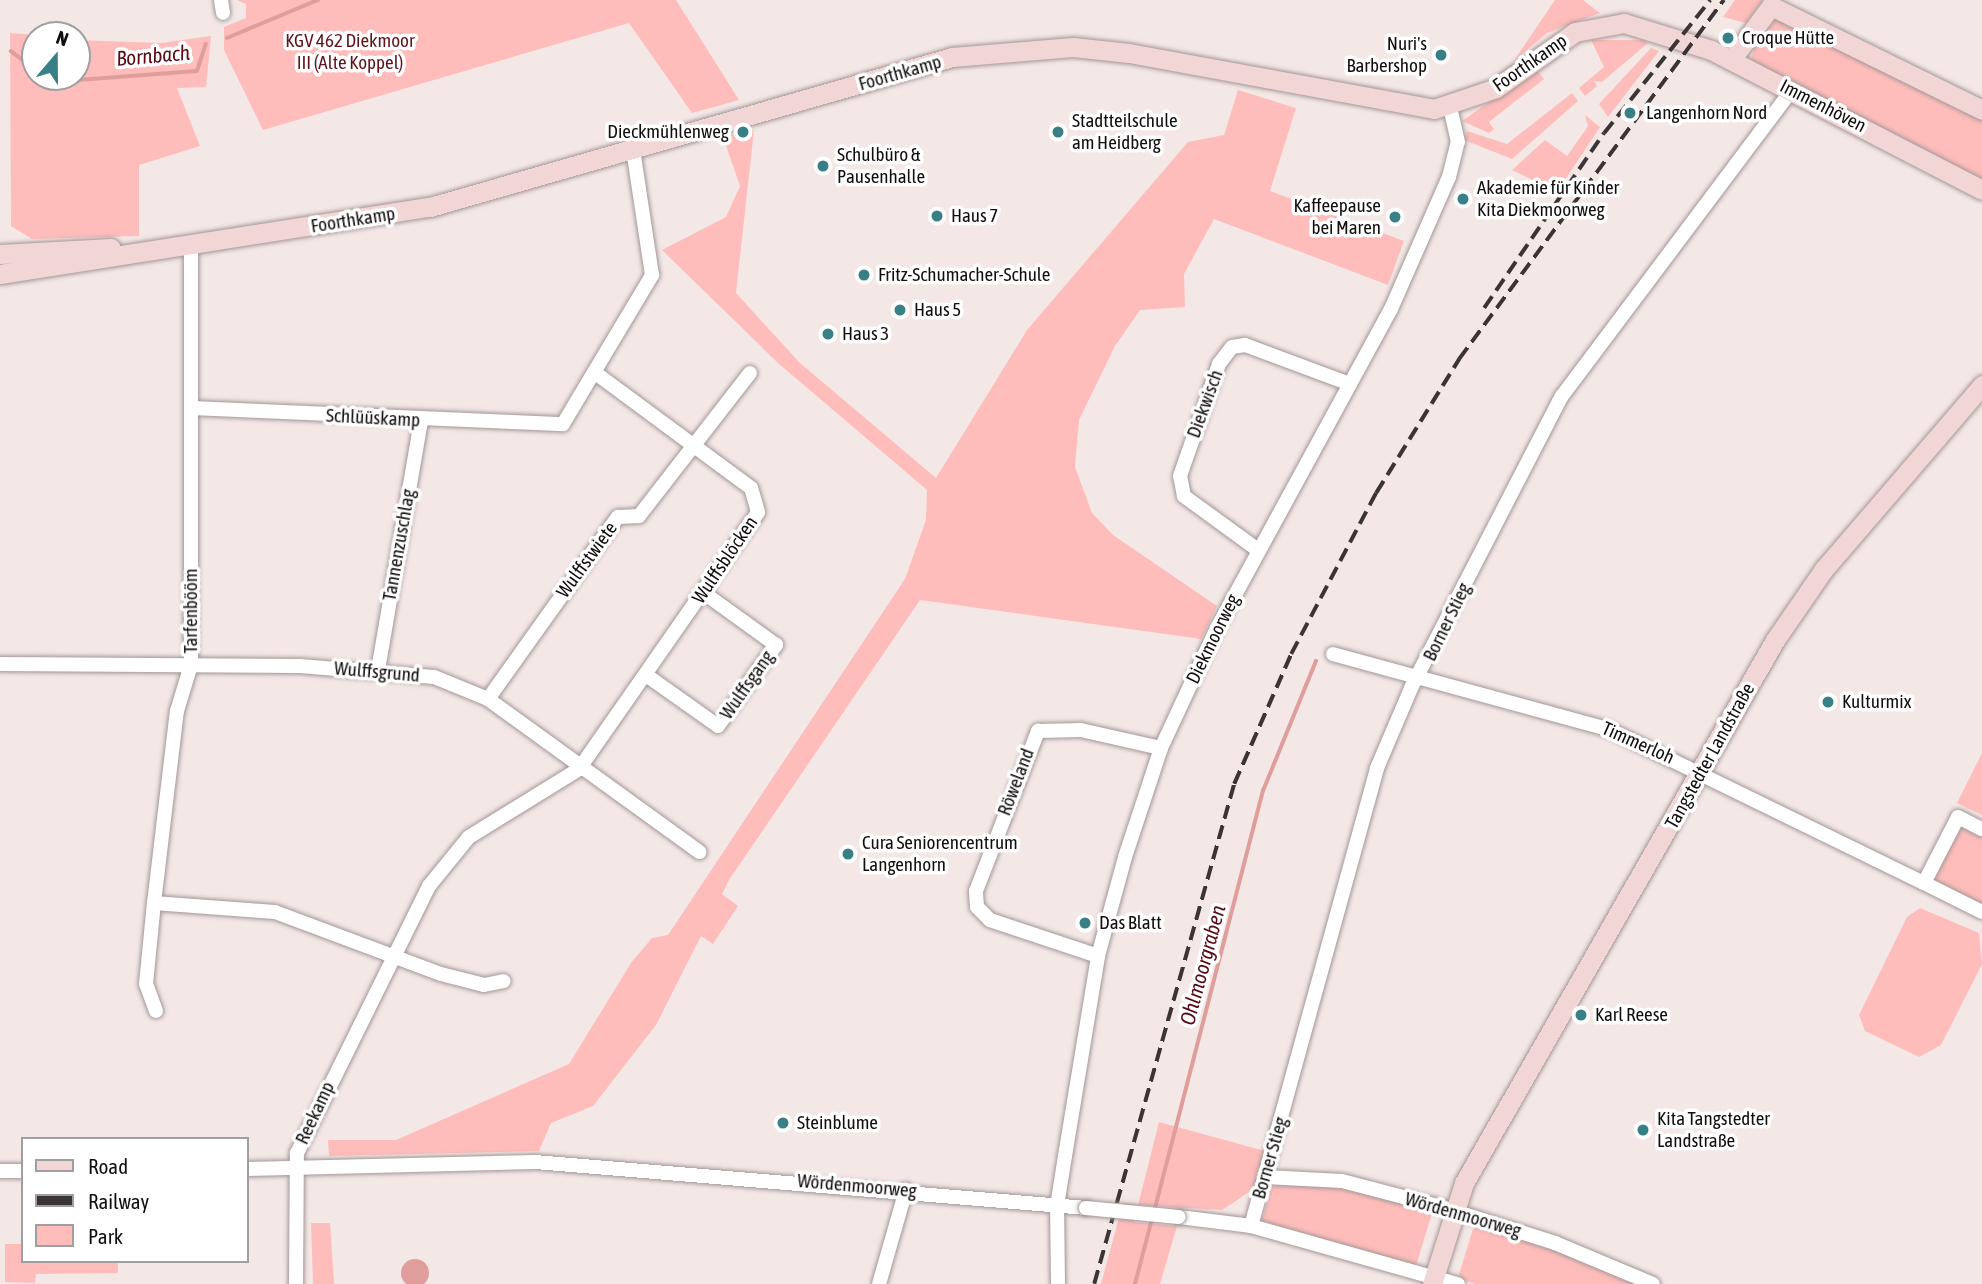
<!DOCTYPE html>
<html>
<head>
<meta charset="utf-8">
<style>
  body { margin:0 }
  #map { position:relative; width:1982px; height:1284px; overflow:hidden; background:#f4e8e7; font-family:"Asap Condensed",sans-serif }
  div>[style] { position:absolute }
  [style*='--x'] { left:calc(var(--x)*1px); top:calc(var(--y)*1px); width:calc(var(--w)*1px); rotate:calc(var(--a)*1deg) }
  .green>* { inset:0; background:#febdbb }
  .water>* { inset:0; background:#df9e9c }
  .round { border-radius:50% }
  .stream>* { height:3.5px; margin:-1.75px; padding:0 1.75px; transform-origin:1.75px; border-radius:1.75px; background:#df9e9c }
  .roads { filter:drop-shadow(0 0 2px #a29796) drop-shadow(0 0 2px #a29796) }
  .street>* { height:14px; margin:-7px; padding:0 7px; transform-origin:7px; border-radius:7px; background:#fff }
  .secondary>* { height:19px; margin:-9.5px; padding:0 9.5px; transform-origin:9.5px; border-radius:9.5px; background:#f2d5d5 }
  .rail>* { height:3.5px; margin-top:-1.75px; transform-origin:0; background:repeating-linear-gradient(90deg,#3a3434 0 14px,transparent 0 21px) }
  .bridges { filter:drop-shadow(0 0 2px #a29796) drop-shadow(0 0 2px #a29796) }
  .street-bridge>* { height:14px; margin:-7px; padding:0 7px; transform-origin:7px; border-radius:7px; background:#fff }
  .dots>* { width:19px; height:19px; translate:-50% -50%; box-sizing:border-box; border:4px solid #fff; border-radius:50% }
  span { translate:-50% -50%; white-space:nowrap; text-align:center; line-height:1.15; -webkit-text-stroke:7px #fff; paint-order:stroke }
  .poi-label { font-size:19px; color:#120e0e }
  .left { translate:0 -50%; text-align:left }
  .right { translate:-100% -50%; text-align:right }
  .park-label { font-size:19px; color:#61141b }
  .street-label { font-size:19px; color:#120e0e }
  .water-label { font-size:21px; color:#590b15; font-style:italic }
  .legend { position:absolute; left:21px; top:1137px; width:228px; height:126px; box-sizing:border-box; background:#fff; border:2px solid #a09f9f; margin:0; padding:9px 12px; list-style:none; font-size:21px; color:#120e0e }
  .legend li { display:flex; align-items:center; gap:14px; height:35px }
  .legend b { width:35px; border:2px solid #a09f9f }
  .north { position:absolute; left:21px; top:21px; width:70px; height:70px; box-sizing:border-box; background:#fff; border:2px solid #a09f9f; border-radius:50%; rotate:20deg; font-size:19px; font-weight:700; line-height:28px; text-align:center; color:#120e0e }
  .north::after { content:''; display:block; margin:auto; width:24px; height:32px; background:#388085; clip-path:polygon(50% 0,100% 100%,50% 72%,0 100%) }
</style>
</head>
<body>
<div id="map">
  <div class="green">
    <div style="clip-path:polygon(237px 0,676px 0,739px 100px,692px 113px,629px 23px,263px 130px,224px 50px,224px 27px,246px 18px,246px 4px)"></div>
    <div style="clip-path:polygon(1555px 0,1583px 0,1600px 13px,1547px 33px,1513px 62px)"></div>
    <div style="clip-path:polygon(1735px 0,1763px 0,1746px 23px,1723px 17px)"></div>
    <div style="clip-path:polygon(1778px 17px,1982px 120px,1982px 180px,1751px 61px,1755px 44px)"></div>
    <div style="clip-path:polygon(10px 33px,36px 35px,35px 77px,77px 77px,77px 40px,161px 43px,211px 36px,206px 87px,177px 88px,200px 146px,139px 165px,139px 236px,32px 239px,11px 226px)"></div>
    <div style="clip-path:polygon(1591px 40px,1643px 40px,1648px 43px,1602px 82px,1594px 81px,1597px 86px,1585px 96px,1579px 88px,1604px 67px)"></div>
    <div style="clip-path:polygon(1651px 48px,1659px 51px,1608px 117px,1599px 104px)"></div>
    <div style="clip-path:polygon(1536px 69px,1544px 79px,1489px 122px,1494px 129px,1489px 133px,1462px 121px)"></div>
    <div style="clip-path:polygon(1238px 90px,1296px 108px,1270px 191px,1404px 241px,1388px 285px,1214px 219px,1184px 274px,1185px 307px,1140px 310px,1115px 346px,1079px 420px,1075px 467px,1092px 513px,1113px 535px,1217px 606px,1201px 639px,920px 600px,729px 880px,722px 894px,738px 906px,713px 944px,701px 936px,656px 1025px,593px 1106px,551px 1123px,539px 1151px,329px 1156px,328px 1140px,396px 1140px,569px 1064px,631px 963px,652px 938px,668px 935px,905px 579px,926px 520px,927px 490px,778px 363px,662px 250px,726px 217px,740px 186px,723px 137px,754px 130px,736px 293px,800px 363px,936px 478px,1027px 330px,1188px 142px,1224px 135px)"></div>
    <div style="clip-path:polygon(1572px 93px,1578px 101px,1512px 159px,1464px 140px,1467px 131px,1507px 144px)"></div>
    <div style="clip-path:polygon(1585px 115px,1600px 127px,1557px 192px,1512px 170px,1545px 140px,1567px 156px,1588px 126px)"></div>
    <div style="clip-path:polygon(1982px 753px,1982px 815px,1957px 803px)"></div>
    <div style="clip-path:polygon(1962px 822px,1982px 832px,1982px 906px,1932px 881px)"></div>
    <div style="clip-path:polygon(1920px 908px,1979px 933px,1982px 964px,1941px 1045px,1919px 1057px,1865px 1031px,1859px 1015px,1907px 917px)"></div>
    <div style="clip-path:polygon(1159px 1122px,1265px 1151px,1255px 1188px,1222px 1210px,1138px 1205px,1134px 1222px,1177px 1226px,1160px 1284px,1101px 1284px,1123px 1203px,1138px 1205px)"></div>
    <div style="clip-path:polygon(1315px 1181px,1433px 1210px,1416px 1266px,1262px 1221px,1272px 1186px)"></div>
    <div style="clip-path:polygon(1475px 1222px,1513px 1233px,1642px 1284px,1475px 1284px,1458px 1278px)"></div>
    <div style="clip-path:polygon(311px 1223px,330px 1223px,334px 1284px,313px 1284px)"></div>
    <div style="clip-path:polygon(5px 1244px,23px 1244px,23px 1261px,118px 1261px,118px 1273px,36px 1274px,35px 1283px,5px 1282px)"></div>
  </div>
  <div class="water">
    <div class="round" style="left:401px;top:1259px;width:28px;height:28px"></div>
  </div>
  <div class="stream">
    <div style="--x:227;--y:38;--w:99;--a:-22.7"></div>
    <div style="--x:11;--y:51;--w:30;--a:37"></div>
    <div style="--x:45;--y:77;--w:8;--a:40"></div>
    <div style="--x:51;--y:82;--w:146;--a:-4.3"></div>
    <div style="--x:197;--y:71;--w:28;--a:-72"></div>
    <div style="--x:1154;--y:1212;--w:435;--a:-75.5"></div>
    <div style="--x:1263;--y:791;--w:140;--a:-67.8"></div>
    <div style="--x:1135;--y:1284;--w:67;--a:-75.3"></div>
  </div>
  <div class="roads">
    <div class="street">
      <div style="--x:221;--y:0;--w:13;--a:81"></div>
      <div style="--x:193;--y:408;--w:370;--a:2.5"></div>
      <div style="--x:563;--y:424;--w:174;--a:-59.1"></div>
      <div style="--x:652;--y:275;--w:127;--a:-98.6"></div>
      <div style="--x:1258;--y:550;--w:92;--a:-143.9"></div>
      <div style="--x:1184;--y:496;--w:20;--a:-101"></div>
      <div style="--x:1180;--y:476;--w:119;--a:-70.8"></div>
      <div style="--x:1219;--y:364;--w:21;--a:-53"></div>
      <div style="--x:1232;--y:347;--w:13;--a:-9"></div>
      <div style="--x:1245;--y:345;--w:112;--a:20.4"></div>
      <div style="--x:1333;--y:654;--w:287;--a:15.3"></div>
      <div style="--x:1610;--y:730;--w:349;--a:26"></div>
      <div style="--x:1924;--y:883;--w:74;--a:-62.7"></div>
      <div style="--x:1958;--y:817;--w:27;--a:27"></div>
      <div style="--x:0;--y:664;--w:300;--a:0.4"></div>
      <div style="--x:300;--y:666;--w:134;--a:4.7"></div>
      <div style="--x:434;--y:677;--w:58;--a:22.2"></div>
      <div style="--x:488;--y:699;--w:261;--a:35.9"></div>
      <div style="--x:378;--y:670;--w:254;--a:-80.2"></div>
      <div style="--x:646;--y:675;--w:88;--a:35.3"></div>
      <div style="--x:718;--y:726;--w:100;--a:-54.4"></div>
      <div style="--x:776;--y:645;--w:89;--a:-144.2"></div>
      <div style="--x:488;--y:699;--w:224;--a:-54.5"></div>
      <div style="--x:618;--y:517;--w:21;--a:-3"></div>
      <div style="--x:639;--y:516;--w:181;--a:-52.2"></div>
      <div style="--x:1924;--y:883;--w:65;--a:26.6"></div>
      <div style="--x:154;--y:903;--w:121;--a:4.3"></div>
      <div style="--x:275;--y:912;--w:177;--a:20.5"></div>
      <div style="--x:441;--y:974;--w:44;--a:14.3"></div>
      <div style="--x:484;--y:985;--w:20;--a:-11"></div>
      <div style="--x:1098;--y:956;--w:114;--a:-161.6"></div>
      <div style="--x:990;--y:920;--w:18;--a:-135"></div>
      <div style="--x:977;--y:907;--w:16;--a:-94"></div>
      <div style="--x:976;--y:891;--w:172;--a:-68.8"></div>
      <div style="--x:1038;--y:731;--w:43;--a:-1.3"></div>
      <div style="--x:1081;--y:730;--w:82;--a:12.7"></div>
      <div style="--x:156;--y:1011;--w:29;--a:-110"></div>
      <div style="--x:146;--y:984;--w:81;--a:-84.4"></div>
      <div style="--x:154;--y:903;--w:193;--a:-83.2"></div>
      <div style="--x:177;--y:711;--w:48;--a:-73.1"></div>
      <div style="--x:191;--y:665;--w:419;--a:-90"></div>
      <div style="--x:247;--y:1169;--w:288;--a:-1.4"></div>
      <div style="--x:535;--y:1162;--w:553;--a:4.77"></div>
      <div style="--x:0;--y:1171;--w:23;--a:0"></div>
      <div style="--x:1265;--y:1177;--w:77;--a:3"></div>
      <div style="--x:1342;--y:1181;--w:99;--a:14.6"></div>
      <div style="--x:1438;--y:1206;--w:123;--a:17.5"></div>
      <div style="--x:1555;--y:1243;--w:106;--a:22.7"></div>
      <div style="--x:1179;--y:1217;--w:73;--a:7.1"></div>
      <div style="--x:1251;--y:1226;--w:215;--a:15.7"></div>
      <div style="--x:1251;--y:1226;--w:475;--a:-74.6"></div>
      <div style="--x:1377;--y:768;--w:89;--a:-66.9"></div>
      <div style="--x:1412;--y:686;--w:326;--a:-62.7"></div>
      <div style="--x:1562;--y:396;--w:383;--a:-53.1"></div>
      <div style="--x:296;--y:1284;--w:131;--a:-89.6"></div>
      <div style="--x:297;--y:1153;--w:298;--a:-63.7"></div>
      <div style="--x:429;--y:886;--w:63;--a:-50.8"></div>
      <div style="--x:469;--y:837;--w:129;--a:-31.7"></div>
      <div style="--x:579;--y:769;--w:313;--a:-55.1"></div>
      <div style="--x:758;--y:512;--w:25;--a:-106"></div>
      <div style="--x:751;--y:488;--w:195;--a:-143.5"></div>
      <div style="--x:879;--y:1284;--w:98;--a:-74"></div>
      <div style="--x:1058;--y:1284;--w:78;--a:-90.7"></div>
      <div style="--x:1057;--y:1206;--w:51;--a:-80.9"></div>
      <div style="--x:1065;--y:1156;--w:203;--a:-80.6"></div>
      <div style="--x:1098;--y:956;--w:103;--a:-74.7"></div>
      <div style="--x:1125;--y:857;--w:115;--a:-71.7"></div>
      <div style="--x:1161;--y:748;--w:132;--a:-65"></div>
      <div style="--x:1217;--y:628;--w:363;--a:-61.4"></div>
      <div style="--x:1391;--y:309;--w:144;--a:-66.3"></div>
      <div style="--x:1449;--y:177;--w:36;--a:-76"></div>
      <div style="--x:1458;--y:142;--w:36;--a:-103"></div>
    </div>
    <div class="secondary">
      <div style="--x:1731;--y:60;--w:67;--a:-53.5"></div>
      <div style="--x:1771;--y:6;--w:235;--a:26.2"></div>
      <div style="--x:0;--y:254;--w:111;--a:-3.1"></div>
      <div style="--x:0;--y:274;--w:435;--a:-8.9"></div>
      <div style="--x:430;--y:207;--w:543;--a:-16.03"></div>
      <div style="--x:952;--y:57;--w:121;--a:-4.7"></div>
      <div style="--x:1073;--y:47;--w:56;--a:6.1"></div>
      <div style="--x:1129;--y:53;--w:310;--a:10.4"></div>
      <div style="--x:1434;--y:109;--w:65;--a:-18.7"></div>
      <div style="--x:1496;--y:88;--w:97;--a:-35.3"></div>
      <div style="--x:1575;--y:32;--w:50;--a:-10.4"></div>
      <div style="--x:1624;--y:23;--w:91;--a:17.2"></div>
      <div style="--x:1711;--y:50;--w:305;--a:27.3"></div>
      <div style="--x:1432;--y:1284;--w:106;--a:-72.4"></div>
      <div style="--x:1464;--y:1183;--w:626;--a:-60.2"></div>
      <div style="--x:1775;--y:640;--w:86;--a:-55.4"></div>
      <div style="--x:1824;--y:569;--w:243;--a:-49.3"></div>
    </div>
  </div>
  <div class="rail">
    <div style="--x:1484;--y:308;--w:212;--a:-55.6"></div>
    <div style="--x:1604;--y:133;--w:170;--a:-51.4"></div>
    <div style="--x:1094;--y:1284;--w:519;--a:-74.36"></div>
    <div style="--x:1234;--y:784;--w:142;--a:-66.3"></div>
    <div style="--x:1291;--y:654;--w:182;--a:-62.2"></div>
    <div style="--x:1376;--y:493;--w:158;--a:-58.2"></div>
    <div style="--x:1459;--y:359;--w:446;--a:-53.6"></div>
  </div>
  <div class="bridges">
    <div class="street-bridge">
      <div style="--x:1086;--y:1208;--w:93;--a:5.5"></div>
    </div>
  </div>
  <div class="dots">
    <div style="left:1728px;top:38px;background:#388085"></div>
    <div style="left:1441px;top:55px;background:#388085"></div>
    <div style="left:1630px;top:113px;background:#388085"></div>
    <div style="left:743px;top:132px;background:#388085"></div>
    <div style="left:1058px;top:132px;background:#388085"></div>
    <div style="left:823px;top:166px;background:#388085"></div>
    <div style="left:1463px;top:199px;background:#388085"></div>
    <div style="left:937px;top:216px;background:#388085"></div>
    <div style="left:1395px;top:217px;background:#388085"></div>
    <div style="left:864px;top:275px;background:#388085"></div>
    <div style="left:900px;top:310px;background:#388085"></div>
    <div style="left:828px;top:334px;background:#388085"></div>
    <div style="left:1828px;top:702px;background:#388085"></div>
    <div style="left:848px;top:854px;background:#388085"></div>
    <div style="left:1085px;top:923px;background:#388085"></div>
    <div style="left:1581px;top:1015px;background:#388085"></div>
    <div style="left:783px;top:1123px;background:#388085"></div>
    <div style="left:1643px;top:1130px;background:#388085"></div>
  </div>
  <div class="poi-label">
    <span class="left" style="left:1742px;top:38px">Croque Hütte</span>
    <span class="right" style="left:1427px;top:55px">Nuri's<br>Barbershop</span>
    <span class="left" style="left:1646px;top:113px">Langenhorn Nord</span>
    <span class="left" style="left:1072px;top:132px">Stadtteilschule<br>am Heidberg</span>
    <span class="right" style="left:729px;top:132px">Dieckmühlenweg</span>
    <span class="left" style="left:837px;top:166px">Schulbüro &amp;<br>Pausenhalle</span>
    <span class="left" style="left:1477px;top:199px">Akademie für Kinder<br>Kita Diekmoorweg</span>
    <span class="right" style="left:1381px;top:217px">Kaffeepause<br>bei Maren</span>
    <span class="left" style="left:951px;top:216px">Haus 7</span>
    <span class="left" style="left:878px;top:275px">Fritz-Schumacher-Schule</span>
    <span class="left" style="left:914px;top:310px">Haus 5</span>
    <span class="left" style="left:842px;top:334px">Haus 3</span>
    <span class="left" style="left:1842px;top:702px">Kulturmix</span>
    <span class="left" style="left:862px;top:854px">Cura Seniorencentrum<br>Langenhorn</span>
    <span class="left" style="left:1099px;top:923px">Das Blatt</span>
    <span class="left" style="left:1595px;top:1015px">Karl Reese</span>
    <span class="left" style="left:1657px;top:1130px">Kita Tangstedter<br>Landstraße</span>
    <span class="left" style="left:797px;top:1123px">Steinblume</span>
  </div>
  <div class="park-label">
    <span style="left:350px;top:52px">KGV 462 Diekmoor<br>III (Alte Koppel)</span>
  </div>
  <div class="street-label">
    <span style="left:1530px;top:63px;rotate:-35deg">Foorthkamp</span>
    <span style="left:900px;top:73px;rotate:-16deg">Foorthkamp</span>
    <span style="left:1823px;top:106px;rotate:27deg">Immenhöven</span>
    <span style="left:353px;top:220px;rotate:-9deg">Foorthkamp</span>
    <span style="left:1205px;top:404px;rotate:-70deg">Diekwisch</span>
    <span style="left:373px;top:418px;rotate:3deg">Schlüüskamp</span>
    <span style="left:399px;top:545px;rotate:-80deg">Tannenzuschlag</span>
    <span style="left:587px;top:560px;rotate:-54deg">Wulffstwiete</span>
    <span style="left:725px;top:560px;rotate:-56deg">Wulffsblöcken</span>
    <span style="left:191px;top:611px;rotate:-90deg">Tarfenbööm</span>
    <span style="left:1447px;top:622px;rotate:-64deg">Borner Stieg</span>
    <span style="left:1213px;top:639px;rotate:-64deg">Diekmoorweg</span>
    <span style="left:377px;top:672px;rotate:5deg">Wulffsgrund</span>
    <span style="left:747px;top:685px;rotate:-55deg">Wulffsgang</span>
    <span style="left:1638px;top:743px;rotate:24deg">Timmerloh</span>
    <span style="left:1710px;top:756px;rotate:-61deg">Tangstedter Landstraße</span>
    <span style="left:1016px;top:782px;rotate:-69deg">Röweland</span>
    <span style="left:315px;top:1113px;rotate:-65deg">Reekamp</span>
    <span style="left:1270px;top:1158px;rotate:-74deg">Borner Stieg</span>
    <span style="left:857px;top:1186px;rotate:5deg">Wördenmoorweg</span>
    <span style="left:1463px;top:1215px;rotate:16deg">Wördenmoorweg</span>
  </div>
  <div class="water-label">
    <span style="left:153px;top:55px;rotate:-5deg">Bornbach</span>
    <span style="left:1202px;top:965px;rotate:-75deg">Ohlmoorgraben</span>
  </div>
  <ul class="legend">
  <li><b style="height:9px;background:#f2d5d5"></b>Road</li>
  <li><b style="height:9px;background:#3a3434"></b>Railway</li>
  <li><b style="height:19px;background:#febdbb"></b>Park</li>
  </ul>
  <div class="north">N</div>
</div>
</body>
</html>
